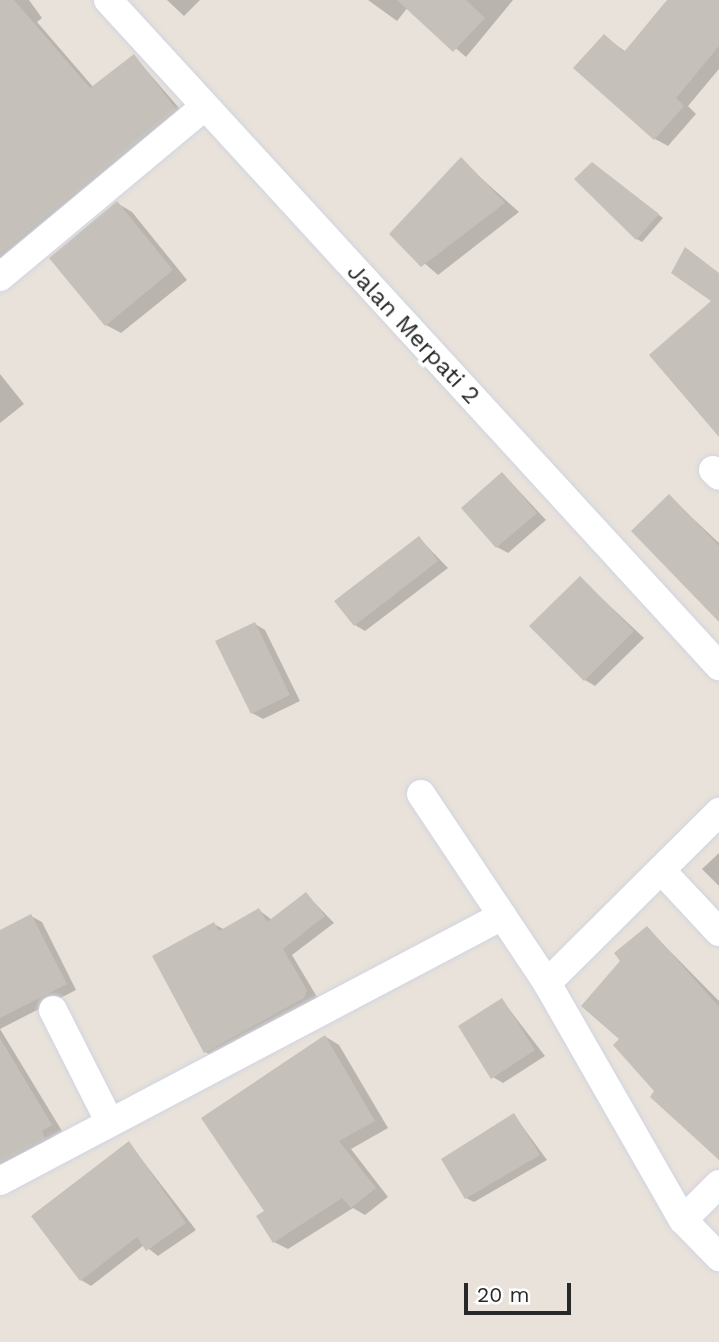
<!DOCTYPE html>
<html>
<head>
<meta charset="utf-8">
<style>
  body { margin:0 }
  #map { position:relative; width:719px; height:1342px; overflow:hidden; background:#e9e2da; font-family:"Work Sans",sans-serif }
  div>[style] { position:absolute }
  [style*='--x'] { left:calc(var(--x)*1px); top:calc(var(--y)*1px); width:calc(var(--w)*1px); rotate:calc(var(--a)*1deg) }
  .shadow>* { inset:0; background:#0003 }
  .building>* { inset:0; background:#c5c0b9 }
  .roads { filter:drop-shadow(0 0 2px #d0d4e0) drop-shadow(0 0 2px #d0d4e0) }
  .minor>* { height:28px; margin:-14px; padding:0 14px; transform-origin:14px; border-radius:14px; background:#fff }
  span { translate:-50% -50%; white-space:nowrap; text-align:center; line-height:1.15; -webkit-text-stroke:7px #fff; paint-order:stroke }
  .street-label { font-size:24px; color:#282828 }
  .scale { position:absolute; left:464px; top:1283px; width:107px; height:32px; box-sizing:border-box; border:4px solid #282828; border-top:0; padding-left:9px; font-size:21px; line-height:24px; white-space:nowrap; color:#282828; -webkit-text-stroke:5px #fff; paint-order:stroke }
</style>
</head>
<body>
<div id="map">
  <div class="shadow">
    <div style="clip-path:polygon(0 0,29px 0,42px 18px,37px 22px,94px 88px,134px 56px,186px 116px,0 273px)"></div>
    <div style="clip-path:polygon(167px 0,200px 0,184px 16px)"></div>
    <div style="clip-path:polygon(368px 0,513px 0,466px 57px,408px 7px,397px 21px)"></div>
    <div style="clip-path:polygon(669px 0,719px 0,719px 69px,688px 106px,696px 114px,668px 146px,655px 139px,604px 36px,626px 52px)"></div>
    <div style="clip-path:polygon(461px 160px,519px 212px,438px 275px,391px 234px)"></div>
    <div style="clip-path:polygon(597px 167px,663px 218px,642px 242px,637px 239px)"></div>
    <div style="clip-path:polygon(117px 203px,132px 212px,187px 280px,121px 333px,106px 325px)"></div>
    <div style="clip-path:polygon(0 374px,24px 404px,0 423px)"></div>
    <div style="clip-path:polygon(503px 474px,546px 520px,508px 553px,497px 547px)"></div>
    <div style="clip-path:polygon(669px 496px,719px 543px,719px 619px)"></div>
    <div style="clip-path:polygon(420px 539px,448px 568px,365px 631px,355px 625px)"></div>
    <div style="clip-path:polygon(580px 578px,644px 638px,595px 686px,585px 680px)"></div>
    <div style="clip-path:polygon(255px 624px,265px 630px,300px 701px,263px 719px,252px 713px)"></div>
    <div style="clip-path:polygon(719px 853px,719px 886px,702px 869px)"></div>
    <div style="clip-path:polygon(306px 894px,334px 923px,292px 955px,317px 997px,314px 1003px,216px 1058px,205px 1052px,214px 924px,225px 930px,259px 910px,272px 920px)"></div>
    <div style="clip-path:polygon(31px 916px,42px 922px,76px 990px,0 1029px,62px 1131px,52px 1137px,55px 1144px,9px 1169px,0 1164px,0 932px)"></div>
    <div style="clip-path:polygon(647px 928px,719px 1001px,719px 1160px,656px 1091px,622px 1039px)"></div>
    <div style="clip-path:polygon(502px 1000px,545px 1056px,503px 1083px,493px 1077px)"></div>
    <div style="clip-path:polygon(326px 1037px,339px 1045px,388px 1128px,351px 1149px,388px 1197px,365px 1215px,353px 1208px,288px 1249px,274px 1242px,267px 1211px)"></div>
    <div style="clip-path:polygon(514px 1115px,547px 1160px,474px 1202px,466px 1198px)"></div>
    <div style="clip-path:polygon(129px 1143px,196px 1230px,158px 1256px,144px 1245px,91px 1286px,81px 1280px)"></div>
  </div>
  <div class="building">
    <div style="clip-path:polygon(0 0,14px 0,90px 88px,134px 54px,176px 109px,0 254px)"></div>
    <div style="clip-path:polygon(397px 0,466px 0,485px 18px,453px 52px)"></div>
    <div style="clip-path:polygon(667px 0,719px 0,719px 46px,676px 98px,684px 106px,654px 140px,573px 68px,604px 34px,624px 52px)"></div>
    <div style="clip-path:polygon(461px 157px,505px 203px,421px 267px,389px 234px)"></div>
    <div style="clip-path:polygon(592px 162px,659px 214px,636px 240px,574px 179px)"></div>
    <div style="clip-path:polygon(117px 201px,173px 270px,105px 326px,49px 258px)"></div>
    <div style="clip-path:polygon(685px 247px,719px 273px,719px 437px,649px 355px,711px 301px,671px 273px)"></div>
    <div style="clip-path:polygon(502px 472px,537px 513px,496px 548px,461px 508px)"></div>
    <div style="clip-path:polygon(669px 494px,719px 546px,719px 622px,631px 531px)"></div>
    <div style="clip-path:polygon(419px 536px,438px 561px,354px 626px,334px 601px)"></div>
    <div style="clip-path:polygon(580px 576px,634px 631px,584px 681px,529px 626px)"></div>
    <div style="clip-path:polygon(255px 622px,290px 695px,251px 714px,215px 641px)"></div>
    <div style="clip-path:polygon(306px 892px,325px 916px,283px 949px,307px 990px,304px 998px,204px 1053px,152px 956px,214px 922px,219px 931px,259px 908px,267px 922px)"></div>
    <div style="clip-path:polygon(31px 914px,67px 984px,0 1018px,0 930px)"></div>
    <div style="clip-path:polygon(647px 926px,719px 1007px,719px 1160px,650px 1097px,654px 1091px,613px 1045px,619px 1039px,581px 1006px,620px 961px,614px 953px)"></div>
    <div style="clip-path:polygon(502px 998px,535px 1050px,491px 1079px,458px 1026px)"></div>
    <div style="clip-path:polygon(325px 1035px,375px 1121px,339px 1141px,376px 1188px,351px 1208px,342px 1198px,273px 1243px,256px 1216px,264px 1211px,201px 1118px)"></div>
    <div style="clip-path:polygon(0 1038px,52px 1125px,42px 1131px,45px 1138px,0 1162px)"></div>
    <div style="clip-path:polygon(514px 1113px,540px 1155px,465px 1199px,441px 1159px)"></div>
    <div style="clip-path:polygon(129px 1141px,186px 1223px,146px 1251px,137px 1237px,80px 1281px,31px 1216px)"></div>
  </div>
  <div class="roads">
    <div class="minor">
      <div style="--x:108;--y:0;--w:904;--a:47.47"></div>
      <div style="--x:0;--y:277;--w:266;--a:-39.8"></div>
      <div style="--x:713;--y:470;--w:8;--a:45"></div>
      <div style="--x:421;--y:794;--w:227;--a:56.3"></div>
      <div style="--x:547;--y:983;--w:243;--a:-44.8"></div>
      <div style="--x:661;--y:870;--w:85;--a:46.9"></div>
      <div style="--x:547;--y:983;--w:273;--a:60.2"></div>
      <div style="--x:683;--y:1220;--w:52;--a:45.8"></div>
      <div style="--x:53;--y:1010;--w:122;--a:63.2"></div>
      <div style="--x:0;--y:1181;--w:568;--a:-27.83"></div>
      <div style="--x:683;--y:1220;--w:51;--a:-45"></div>
    </div>
  </div>
  <div class="street-label">
    <span style="left:413px;top:334px;rotate:47deg">Jalan Merpati 2</span>
  </div>
  <div class="scale">20 m</div>
</div>
</body>
</html>
